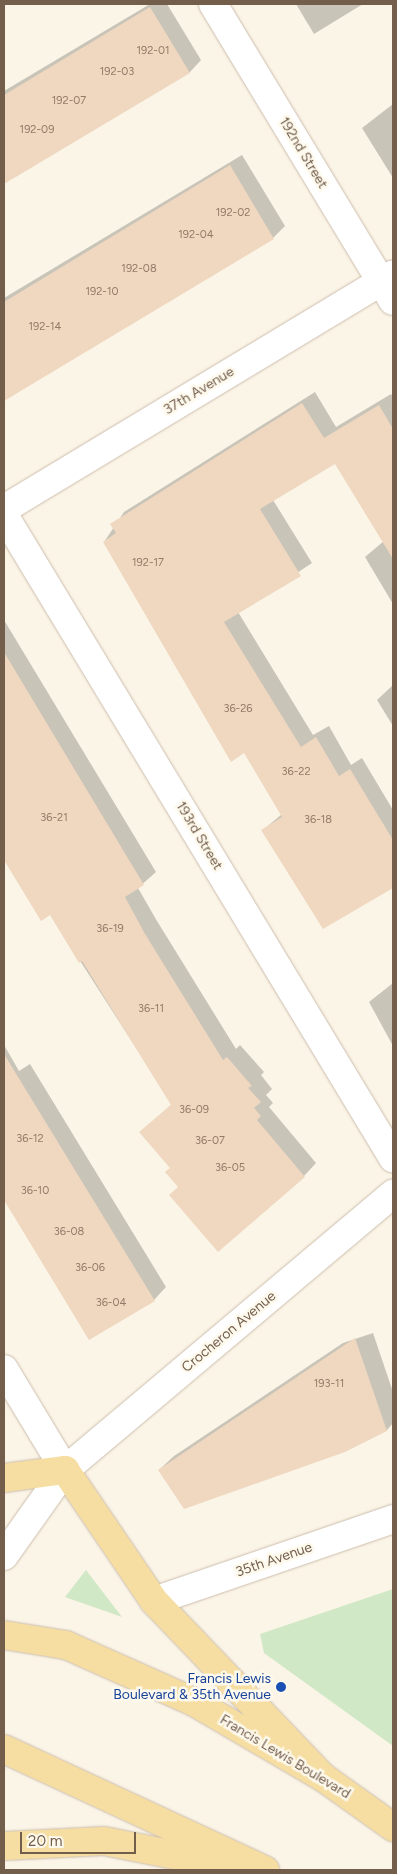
<!DOCTYPE html>
<html>
<head>
<meta charset="utf-8">
<style>
  body { margin:0 }
  #map { position:relative; width:397px; height:1874px; overflow:hidden; background:#fbf5e7; font-family:Figtree,sans-serif }
  div>[style] { position:absolute }
  [style*='--x'] { left:calc(var(--x)*1px); top:calc(var(--y)*1px); width:calc(var(--w)*1px); rotate:calc(var(--a)*1deg) }
  .green>* { inset:0; background:#d1e8c6 }
  .shadow>* { inset:0; background:#0003 }
  .building>* { inset:0; background:#efd7c0 }
  .roads { filter:drop-shadow(0 0 1px #ccbdad) drop-shadow(0 0 1px #ccbdad) }
  .minor>* { height:28px; margin:-14px; padding:0 14px; transform-origin:14px; border-radius:14px; background:#fff }
  .tertiary>* { height:28px; margin:-14px; padding:0 14px; transform-origin:14px; border-radius:14px; background:#fff }
  .primary>* { height:28px; margin:-14px; padding:0 14px; transform-origin:14px; border-radius:14px; background:#f6dea3 }
  .dots>* { width:14px; height:14px; translate:-50% -50%; box-sizing:border-box; border:2px solid #fef9ed; border-radius:50% }
  span { translate:-50% -50%; white-space:nowrap; text-align:center; line-height:1.15; -webkit-text-stroke:5px #fef9ed; paint-order:stroke }
  .number-label { font-size:11px; color:#927c69 }
  .number-label span { -webkit-text-stroke-width:0 }
  .street-label { font-size:14px; color:#735e4c }
  .transit-label { font-size:14px; color:#164399 }
  .right { translate:-100% -50%; text-align:right }
  .frame { position:absolute; inset:0; border:5px solid #735e4c; pointer-events:none }
  .scale { position:absolute; left:20px; top:1832px; width:116px; height:22px; box-sizing:border-box; border:2px solid #735e4c; border-top:0; padding-left:6px; font-size:15px; line-height:18px; white-space:nowrap; color:#735e4c; -webkit-text-stroke:4px #fef9ed; paint-order:stroke }
</style>
</head>
<body>
<div id="map">
  <div class="green">
    <div style="clip-path:polygon(86px 1570px,122px 1617px,65px 1597px)"></div>
    <div style="clip-path:polygon(393px 1589px,393px 1746px,264px 1653px,260px 1634px)"></div>
  </div>
  <div class="shadow">
    <div style="clip-path:polygon(150px 4px,167px 4px,201px 60px,190px 72px,4px 183px,4px 91px)"></div>
    <div style="clip-path:polygon(296px 4px,363px 4px,314px 34px)"></div>
    <div style="clip-path:polygon(393px 104px,393px 178px,362px 128px)"></div>
    <div style="clip-path:polygon(242px 155px,285px 226px,273px 238px,4px 400px,4px 298px)"></div>
    <div style="clip-path:polygon(315px 392px,336px 427px,391px 394px,393px 397px,393px 604px,365px 557px,384px 541px,335px 462px,273px 500px,312px 563px,238px 612px,313px 735px,329px 726px,351px 765px,362px 758px,393px 810px,393px 887px,323px 928px,263px 830px,282px 814px,245px 752px,231px 760px,104px 542px,124px 512px)"></div>
    <div style="clip-path:polygon(4px 620px,156px 872px,138px 888px,157px 921px,236px 1049px,240px 1045px,264px 1072px,261px 1075px,272px 1089px,266px 1095px,273px 1103px,269px 1107px,316px 1163px,304px 1176px,179px 1186px,171px 1168px,141px 1132px,172px 1104px,50px 914px,41px 919px,4px 857px)"></div>
    <div style="clip-path:polygon(393px 685px,393px 726px,377px 700px)"></div>
    <div style="clip-path:polygon(393px 983px,393px 1046px,369px 1002px)"></div>
    <div style="clip-path:polygon(4px 1045px,19px 1071px,30px 1064px,166px 1287px,154px 1300px,89px 1339px,4px 1198px)"></div>
    <div style="clip-path:polygon(373px 1333px,393px 1392px,393px 1423px,387px 1430px,344px 1451px,159px 1470px,174px 1456px,343px 1343px)"></div>
  </div>
  <div class="building">
    <div style="clip-path:polygon(150px 7px,190px 73px,4px 184px,4px 95px)"></div>
    <div style="clip-path:polygon(230px 165px,274px 239px,4px 401px,4px 302px)"></div>
    <div style="clip-path:polygon(302px 403px,324px 438px,379px 405px,393px 429px,393px 559px,335px 464px,260px 509px,301px 576px,224px 622px,301px 747px,316px 737px,339px 776px,350px 769px,393px 840px,393px 888px,323px 929px,261px 830px,282px 817px,244px 753px,231px 762px,103px 542px,116px 533px,110px 524px)"></div>
    <div style="clip-path:polygon(4px 652px,144px 885px,125px 897px,145px 934px,223px 1060px,227px 1057px,252px 1086px,248px 1088px,261px 1102px,254px 1108px,261px 1116px,257px 1120px,305px 1177px,218px 1252px,169px 1195px,178px 1187px,165px 1172px,170px 1168px,139px 1132px,171px 1105px,82px 961px,79px 963px,50px 915px,41px 921px,4px 860px)"></div>
    <div style="clip-path:polygon(4px 1054px,155px 1301px,89px 1340px,4px 1200px)"></div>
    <div style="clip-path:polygon(355px 1338px,387px 1431px,345px 1452px,184px 1509px,158px 1470px)"></div>
  </div>
  <div class="roads">
    <div class="minor">
      <div style="--x:213;--y:4;--w:347;--a:58.8"></div>
      <div style="--x:4;--y:509;--w:454;--a:-31.1"></div>
      <div style="--x:4;--y:515;--w:752;--a:58.83"></div>
      <div style="--x:4;--y:1369;--w:118;--a:58.9"></div>
      <div style="--x:154;--y:1601;--w:253;--a:-18.9"></div>
    </div>
    <div class="tertiary">
      <div style="--x:4;--y:1556;--w:105;--a:-54.7"></div>
      <div style="--x:65;--y:1470;--w:429;--a:-40.1"></div>
    </div>
    <div class="primary">
      <div style="--x:4;--y:1478;--w:62;--a:-7.5"></div>
      <div style="--x:65;--y:1470;--w:158;--a:55.8"></div>
      <div style="--x:154;--y:1601;--w:245;--a:46.2"></div>
      <div style="--x:4;--y:1635;--w:63;--a:9.2"></div>
      <div style="--x:66;--y:1645;--w:140;--a:24"></div>
      <div style="--x:194;--y:1702;--w:151;--a:30.3"></div>
      <div style="--x:324;--y:1778;--w:85;--a:35.4"></div>
      <div style="--x:4;--y:1749;--w:288;--a:24.9"></div>
      <div style="--x:4;--y:1846;--w:100;--a:-2.9"></div>
      <div style="--x:104;--y:1841;--w:134;--a:11.2"></div>
    </div>
  </div>
  <div class="dots">
    <div style="left:281px;top:1687px;background:#1a4fb4"></div>
  </div>
  <div class="number-label">
    <span style="left:153px;top:51px">192-01</span>
    <span style="left:117px;top:72px">192-03</span>
    <span style="left:69px;top:101px">192-07</span>
    <span style="left:37px;top:130px">192-09</span>
    <span style="left:233px;top:213px">192-02</span>
    <span style="left:196px;top:235px">192-04</span>
    <span style="left:139px;top:269px">192-08</span>
    <span style="left:102px;top:292px">192-10</span>
    <span style="left:45px;top:327px">192-14</span>
    <span style="left:148px;top:563px">192-17</span>
    <span style="left:238px;top:709px">36-26</span>
    <span style="left:296px;top:772px">36-22</span>
    <span style="left:54px;top:818px">36-21</span>
    <span style="left:318px;top:820px">36-18</span>
    <span style="left:110px;top:929px">36-19</span>
    <span style="left:151px;top:1009px">36-11</span>
    <span style="left:194px;top:1110px">36-09</span>
    <span style="left:30px;top:1139px">36-12</span>
    <span style="left:210px;top:1141px">36-07</span>
    <span style="left:230px;top:1168px">36-05</span>
    <span style="left:35px;top:1191px">36-10</span>
    <span style="left:69px;top:1232px">36-08</span>
    <span style="left:90px;top:1268px">36-06</span>
    <span style="left:111px;top:1303px">36-04</span>
    <span style="left:329px;top:1384px">193-11</span>
  </div>
  <div class="street-label">
    <span style="left:303px;top:153px;rotate:59deg">192nd Street</span>
    <span style="left:199px;top:391px;rotate:-31deg">37th Avenue</span>
    <span style="left:199px;top:836px;rotate:59deg">193rd Street</span>
    <span style="left:229px;top:1332px;rotate:-40deg">Crocheron Avenue</span>
    <span style="left:274px;top:1560px;rotate:-19deg">35th Avenue</span>
    <span style="left:285px;top:1757px;rotate:31deg">Francis Lewis Boulevard</span>
  </div>
  <div class="transit-label">
    <span class="right" style="left:271px;top:1687px">Francis Lewis<br>Boulevard &amp; 35th Avenue</span>
  </div>
  <div class="frame"></div>
  <div class="scale">20 m</div>
</div>
</body>
</html>
